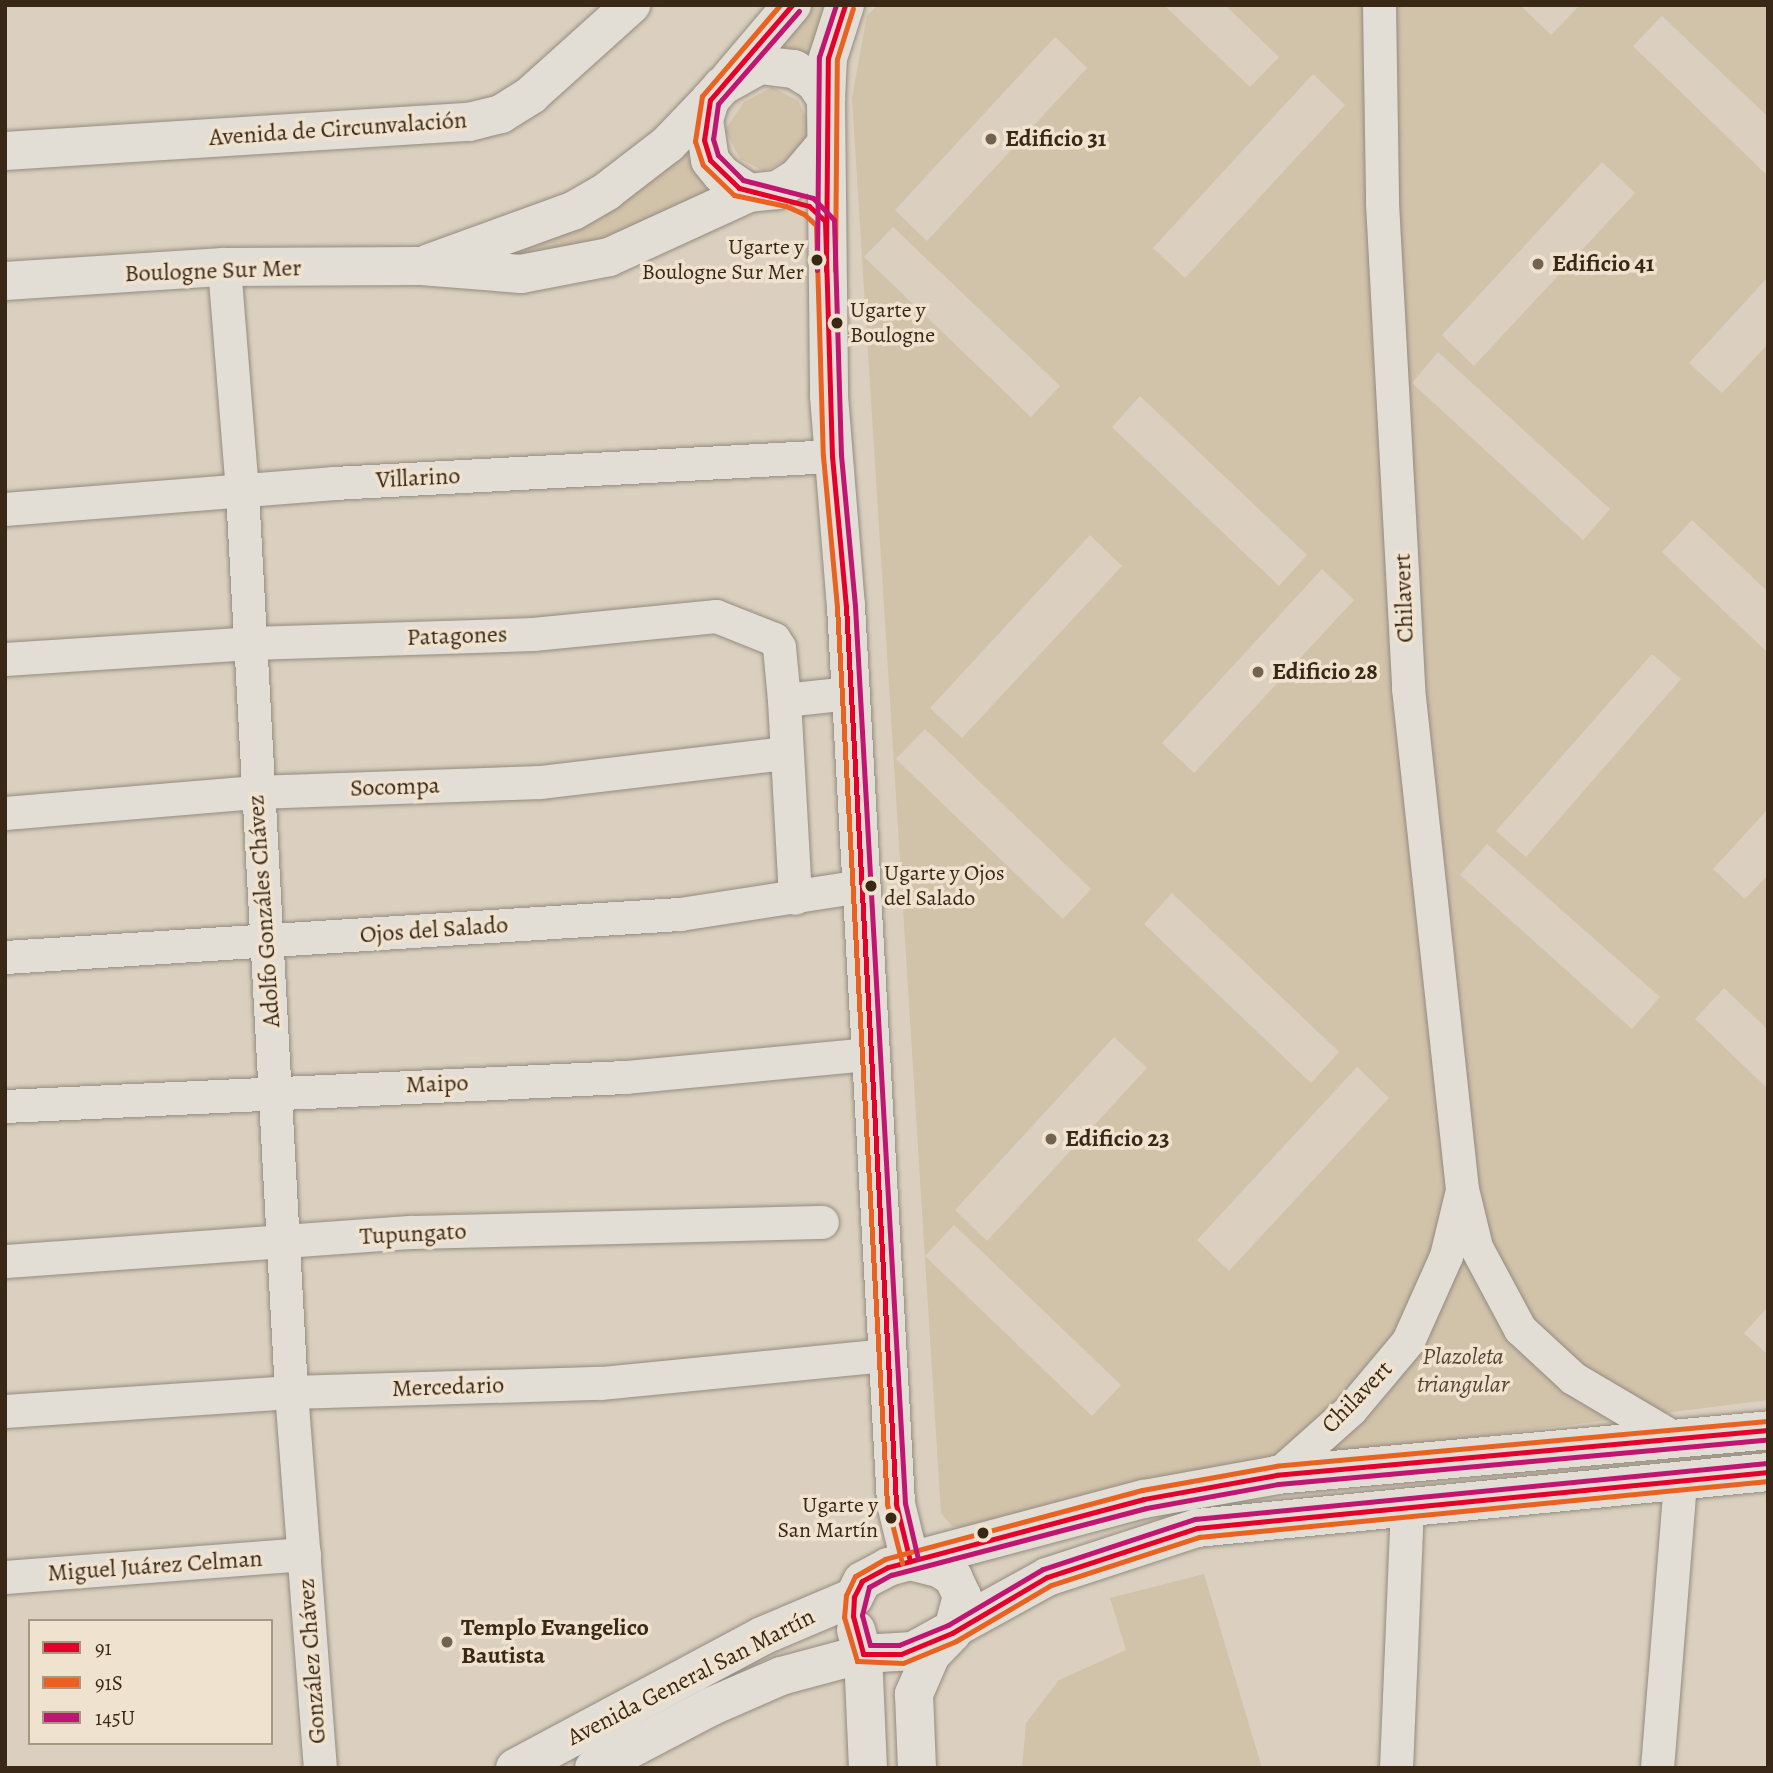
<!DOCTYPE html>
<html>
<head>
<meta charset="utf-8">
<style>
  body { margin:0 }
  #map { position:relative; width:1773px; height:1773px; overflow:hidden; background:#dbd0bf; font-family:Alegreya,serif }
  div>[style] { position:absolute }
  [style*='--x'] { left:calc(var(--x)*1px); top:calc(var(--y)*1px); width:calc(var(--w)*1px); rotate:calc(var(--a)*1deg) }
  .green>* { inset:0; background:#d1c2aa }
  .roads { filter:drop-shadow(0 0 2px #938b7f) drop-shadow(0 0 2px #938b7f) }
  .street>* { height:33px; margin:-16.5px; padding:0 16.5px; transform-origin:16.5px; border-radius:16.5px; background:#e3ded5 }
  .secondary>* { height:38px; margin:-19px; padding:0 19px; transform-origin:19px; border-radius:19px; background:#e3ded5 }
  .bus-1>* { height:5px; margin:-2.5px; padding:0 2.5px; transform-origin:2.5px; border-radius:2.5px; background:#e4002b }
  .bus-2>* { height:5px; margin:-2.5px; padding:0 2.5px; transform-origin:2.5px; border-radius:2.5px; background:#e96221 }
  .bus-3>* { height:5px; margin:-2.5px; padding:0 2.5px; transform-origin:2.5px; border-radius:2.5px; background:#c11571 }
  .dots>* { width:19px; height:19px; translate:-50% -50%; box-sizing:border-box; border:4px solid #efe2ce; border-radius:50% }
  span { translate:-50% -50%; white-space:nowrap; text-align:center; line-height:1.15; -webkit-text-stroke:7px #efe2ce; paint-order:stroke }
  .bus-label { font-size:22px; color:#3a2816 }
  .right { translate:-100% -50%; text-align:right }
  .left { translate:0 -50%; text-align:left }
  .street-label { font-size:24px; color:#3a2816 }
  .poi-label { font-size:24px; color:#3a2816; font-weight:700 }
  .park-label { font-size:24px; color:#574430; font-style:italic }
  .frame { position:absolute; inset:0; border:7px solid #3a2816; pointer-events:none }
  .legend { position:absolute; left:28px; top:1619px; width:245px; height:126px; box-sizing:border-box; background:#efe2ce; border:2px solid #a79884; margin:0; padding:9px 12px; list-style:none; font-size:21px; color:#3a2816 }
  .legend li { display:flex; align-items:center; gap:14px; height:35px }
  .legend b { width:35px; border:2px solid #a79884 }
</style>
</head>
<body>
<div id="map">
  <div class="green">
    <div style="clip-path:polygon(808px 5px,835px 5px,810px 54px,784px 49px,783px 44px)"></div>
    <div style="clip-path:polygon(evenodd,878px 5px,1164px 5px,1250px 87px,1279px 57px,1225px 5px,1520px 5px,1551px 35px,1580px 5px,1768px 5px,1768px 117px,1662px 16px,1633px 46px,1768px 176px,1768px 277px,1689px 363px,1722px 393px,1768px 344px,1768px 592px,1692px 520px,1662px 552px,1768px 653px,1768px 809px,1713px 869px,1745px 899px,1768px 875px,1768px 1030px,1724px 988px,1695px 1019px,1768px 1089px,1768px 1307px,1744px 1333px,1768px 1355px,1768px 1400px,1220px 1469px,973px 1530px,952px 1526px,941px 1513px,852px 98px,867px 15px,878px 5px,1055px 37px,1087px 68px,927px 241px,895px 210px,1055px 37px,878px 5px,1313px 74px,1345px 105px,1185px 278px,1153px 248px,1313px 74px,878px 5px,1602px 162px,1635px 193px,1474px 366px,1442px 335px,1602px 162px,878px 5px,893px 227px,1060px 386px,1031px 417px,864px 257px,893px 227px,878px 5px,1438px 352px,1610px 509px,1583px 540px,1412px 383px,1438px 352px,878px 5px,1140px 396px,1307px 555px,1279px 586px,1112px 427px,1140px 396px,878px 5px,1090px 535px,1122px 566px,962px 738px,930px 708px,1090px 535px,878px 5px,1322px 569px,1354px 600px,1194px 773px,1162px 743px,1322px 569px,878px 5px,1652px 654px,1681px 679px,1526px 857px,1496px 831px,1652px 654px,878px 5px,925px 729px,1091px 889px,1063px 919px,896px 759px,925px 729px,878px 5px,1487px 844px,1660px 997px,1632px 1029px,1460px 875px,1487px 844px,878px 5px,1172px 893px,1339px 1052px,1311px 1083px,1144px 924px,1172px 893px,878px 5px,1114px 1037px,1147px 1068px,987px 1241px,955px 1210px,1114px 1037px,878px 5px,1357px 1067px,1389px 1098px,1229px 1271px,1197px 1240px,1357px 1067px,878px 5px,954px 1225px,1121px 1385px,1092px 1416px,925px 1256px,954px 1225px)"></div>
    <div style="clip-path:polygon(772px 87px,798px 101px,812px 127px,794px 157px,764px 171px,740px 159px,725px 130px,744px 102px)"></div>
    <div style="clip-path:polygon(680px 146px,719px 194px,599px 251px,453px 265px)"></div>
    <div style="clip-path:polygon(1204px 1574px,1262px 1768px,1022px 1768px,1026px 1723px,1059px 1680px,1126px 1650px,1110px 1598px)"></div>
  </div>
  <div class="roads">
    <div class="street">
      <div style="--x:1379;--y:5;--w:198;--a:89.1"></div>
      <div style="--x:1382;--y:203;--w:486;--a:86.9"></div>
      <div style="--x:1408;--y:688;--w:504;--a:83.85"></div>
      <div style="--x:1462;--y:1189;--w:60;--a:76.4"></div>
      <div style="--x:1476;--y:1247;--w:93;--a:61.8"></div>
      <div style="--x:1520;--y:1329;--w:72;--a:42.8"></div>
      <div style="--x:1573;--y:1378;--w:120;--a:30.6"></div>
      <div style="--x:224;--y:267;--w:226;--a:85.4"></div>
      <div style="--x:242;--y:492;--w:901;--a:86.88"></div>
      <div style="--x:291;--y:1392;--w:377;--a:85.6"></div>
      <div style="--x:5;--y:509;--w:330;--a:-4.5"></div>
      <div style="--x:334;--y:483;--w:499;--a:-3.1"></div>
      <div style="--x:5;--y:659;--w:246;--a:-3.7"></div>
      <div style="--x:250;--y:643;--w:283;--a:-1.8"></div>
      <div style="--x:533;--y:634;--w:184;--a:-5.6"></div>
      <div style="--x:716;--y:616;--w:62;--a:21.6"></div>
      <div style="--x:774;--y:639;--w:9;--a:58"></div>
      <div style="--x:779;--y:647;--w:53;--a:84.6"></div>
      <div style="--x:784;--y:700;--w:66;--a:-6.1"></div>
      <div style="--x:784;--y:700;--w:198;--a:86.8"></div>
      <div style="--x:5;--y:813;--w:251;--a:-4.8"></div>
      <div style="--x:255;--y:792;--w:286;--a:-2"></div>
      <div style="--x:541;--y:782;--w:245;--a:-6.8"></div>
      <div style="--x:5;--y:957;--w:676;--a:-3.65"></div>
      <div style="--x:680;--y:914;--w:183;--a:-8.8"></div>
      <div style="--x:5;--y:1106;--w:621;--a:-2.68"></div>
      <div style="--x:625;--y:1077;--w:245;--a:-5.4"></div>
      <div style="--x:5;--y:1261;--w:406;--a:-4.1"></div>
      <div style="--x:410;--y:1232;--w:412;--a:-1.4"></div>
      <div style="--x:5;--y:1411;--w:287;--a:-3.8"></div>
      <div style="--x:291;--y:1392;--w:310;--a:-1.7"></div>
      <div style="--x:601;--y:1383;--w:289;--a:-5.6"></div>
      <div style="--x:1277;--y:1475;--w:99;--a:-41.7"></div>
      <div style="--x:1351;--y:1409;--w:89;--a:-50"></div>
      <div style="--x:1408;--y:1341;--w:93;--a:-65.9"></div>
      <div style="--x:1446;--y:1256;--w:64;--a:-76.4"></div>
      <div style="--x:5;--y:1577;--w:300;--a:-4.4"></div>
      <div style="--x:1396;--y:1768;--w:264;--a:-87.6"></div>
      <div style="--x:1657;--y:1768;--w:289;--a:-85.4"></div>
    </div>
    <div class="secondary">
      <div style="--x:845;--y:5;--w:56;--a:107.8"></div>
      <div style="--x:828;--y:58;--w:41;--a:92.8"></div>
      <div style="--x:826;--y:99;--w:297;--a:89.4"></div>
      <div style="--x:829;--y:396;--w:211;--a:85.4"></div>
      <div style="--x:846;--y:606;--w:899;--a:86.81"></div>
      <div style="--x:896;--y:1504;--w:59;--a:76.2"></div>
      <div style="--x:730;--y:78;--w:96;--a:-49.7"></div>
      <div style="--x:825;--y:145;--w:42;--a:130.2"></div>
      <div style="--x:798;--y:177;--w:25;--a:148"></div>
      <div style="--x:777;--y:190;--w:28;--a:174"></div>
      <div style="--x:749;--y:193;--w:32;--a:-146"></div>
      <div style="--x:722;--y:175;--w:19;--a:-129"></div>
      <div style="--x:710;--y:160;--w:40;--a:-98.5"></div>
      <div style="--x:704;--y:120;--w:21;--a:-73"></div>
      <div style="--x:710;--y:100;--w:18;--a:-49"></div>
      <div style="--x:722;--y:86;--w:43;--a:-28.9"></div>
      <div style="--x:760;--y:65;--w:34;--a:7"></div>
      <div style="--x:794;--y:69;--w:23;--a:31"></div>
      <div style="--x:814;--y:81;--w:22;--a:56"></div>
      <div style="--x:5;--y:151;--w:465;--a:-3.6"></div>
      <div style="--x:469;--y:122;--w:33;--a:-14"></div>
      <div style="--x:501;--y:114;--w:36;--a:-32"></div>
      <div style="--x:531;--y:95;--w:135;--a:-42"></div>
      <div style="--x:429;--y:263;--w:153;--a:-19.9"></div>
      <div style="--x:573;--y:211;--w:39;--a:-30"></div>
      <div style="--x:607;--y:191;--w:77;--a:-37.6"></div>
      <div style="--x:668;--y:144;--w:61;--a:-46.3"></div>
      <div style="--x:5;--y:281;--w:219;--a:-3.7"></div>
      <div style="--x:224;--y:267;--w:197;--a:-0.3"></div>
      <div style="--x:421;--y:266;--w:100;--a:4.6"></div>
      <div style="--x:521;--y:274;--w:90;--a:-10.9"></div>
      <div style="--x:609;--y:257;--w:154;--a:-24.6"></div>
      <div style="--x:910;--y:1561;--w:30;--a:14"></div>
      <div style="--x:939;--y:1568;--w:17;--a:33"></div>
      <div style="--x:953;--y:1577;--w:21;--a:65"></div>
      <div style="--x:962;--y:1596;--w:38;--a:105"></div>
      <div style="--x:952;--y:1633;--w:30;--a:134"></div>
      <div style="--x:931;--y:1655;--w:43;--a:113.6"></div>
      <div style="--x:914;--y:1694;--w:74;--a:87.7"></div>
      <div style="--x:856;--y:1630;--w:25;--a:74"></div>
      <div style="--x:863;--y:1654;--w:114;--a:87.5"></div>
      <div style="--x:515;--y:1768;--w:280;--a:-28.1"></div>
      <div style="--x:762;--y:1636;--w:100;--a:-23"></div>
      <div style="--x:854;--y:1597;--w:18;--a:-63"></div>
      <div style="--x:862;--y:1581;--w:30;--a:-28"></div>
      <div style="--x:888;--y:1567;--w:265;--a:-14.9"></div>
      <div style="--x:1144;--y:1499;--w:135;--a:-10.2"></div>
      <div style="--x:1277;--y:1475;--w:493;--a:-5.2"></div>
      <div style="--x:594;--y:1768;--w:133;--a:-27.7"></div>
      <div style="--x:712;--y:1706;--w:75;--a:-23.5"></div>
      <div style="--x:781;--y:1676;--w:85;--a:-15"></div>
      <div style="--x:863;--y:1654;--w:50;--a:-3.4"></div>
      <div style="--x:913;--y:1651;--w:153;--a:-28.9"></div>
      <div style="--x:1047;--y:1577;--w:158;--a:-18.1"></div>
      <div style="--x:1197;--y:1528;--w:574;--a:-5.6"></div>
    </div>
  </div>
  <div class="bus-1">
    <div style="--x:792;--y:5;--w:125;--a:130.8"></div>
    <div style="--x:710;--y:100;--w:40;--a:98.5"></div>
    <div style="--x:704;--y:140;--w:21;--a:73"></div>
    <div style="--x:710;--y:160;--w:40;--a:44"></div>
    <div style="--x:739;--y:188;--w:72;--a:14.4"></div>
    <div style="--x:809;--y:206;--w:22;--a:43"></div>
    <div style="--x:825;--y:221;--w:235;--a:88.3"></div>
    <div style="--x:832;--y:456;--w:151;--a:84.7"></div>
    <div style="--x:846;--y:606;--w:899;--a:86.81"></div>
    <div style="--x:896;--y:1504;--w:59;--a:76.2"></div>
    <div style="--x:826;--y:270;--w:212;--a:-89.5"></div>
    <div style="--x:828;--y:58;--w:56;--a:-72.2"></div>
    <div style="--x:1768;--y:1430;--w:493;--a:174.8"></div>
    <div style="--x:1277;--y:1475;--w:135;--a:169.8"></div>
    <div style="--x:1144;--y:1499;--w:265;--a:165.1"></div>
    <div style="--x:888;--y:1567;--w:30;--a:152"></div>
    <div style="--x:862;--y:1581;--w:18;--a:117"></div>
    <div style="--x:854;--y:1597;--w:19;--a:93"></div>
    <div style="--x:853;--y:1616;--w:39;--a:75"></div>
    <div style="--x:863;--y:1654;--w:38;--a:0"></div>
    <div style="--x:901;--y:1654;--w:55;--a:-22.4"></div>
    <div style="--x:952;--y:1633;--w:110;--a:-30.5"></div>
    <div style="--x:1047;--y:1577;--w:158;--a:-18.1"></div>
    <div style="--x:1197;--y:1528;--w:574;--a:-5.6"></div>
  </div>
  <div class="bus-2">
    <div style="--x:780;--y:5;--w:120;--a:130.6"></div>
    <div style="--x:702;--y:96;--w:46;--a:98.8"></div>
    <div style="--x:695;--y:141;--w:25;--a:72"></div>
    <div style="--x:703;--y:165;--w:43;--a:44.1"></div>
    <div style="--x:734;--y:195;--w:53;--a:11.9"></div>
    <div style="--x:786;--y:206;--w:20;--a:24"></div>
    <div style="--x:804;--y:214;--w:16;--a:43"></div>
    <div style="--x:816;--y:225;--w:231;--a:88.3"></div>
    <div style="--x:823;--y:456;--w:152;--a:84.7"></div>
    <div style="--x:837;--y:607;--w:898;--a:86.81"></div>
    <div style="--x:887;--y:1504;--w:61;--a:75.7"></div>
    <div style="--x:835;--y:270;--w:211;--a:-89.5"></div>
    <div style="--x:837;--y:59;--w:53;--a:-72.6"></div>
    <div style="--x:1767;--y:1421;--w:493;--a:174.8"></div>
    <div style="--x:1276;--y:1466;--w:136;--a:169.8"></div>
    <div style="--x:1142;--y:1490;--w:266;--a:165"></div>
    <div style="--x:885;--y:1559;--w:34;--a:150"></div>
    <div style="--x:855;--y:1576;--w:21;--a:115"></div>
    <div style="--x:846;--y:1595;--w:22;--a:95"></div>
    <div style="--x:844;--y:1617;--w:46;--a:73.5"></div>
    <div style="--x:857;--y:1661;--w:46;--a:2.5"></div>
    <div style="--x:903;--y:1663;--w:57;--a:-22.5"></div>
    <div style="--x:956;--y:1641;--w:110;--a:-30.5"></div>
    <div style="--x:1051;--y:1585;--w:156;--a:-18"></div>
    <div style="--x:1199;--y:1537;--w:572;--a:-5.62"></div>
  </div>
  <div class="bus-3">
    <div style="--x:799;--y:11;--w:123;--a:131.1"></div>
    <div style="--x:718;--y:104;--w:35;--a:98"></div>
    <div style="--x:713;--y:139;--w:17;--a:73"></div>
    <div style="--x:718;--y:155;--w:35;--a:45"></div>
    <div style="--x:743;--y:180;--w:72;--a:14.4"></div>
    <div style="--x:813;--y:198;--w:30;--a:46"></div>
    <div style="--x:834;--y:220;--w:235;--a:88.3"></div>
    <div style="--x:841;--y:455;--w:152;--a:84.7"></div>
    <div style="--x:855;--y:606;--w:898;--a:86.81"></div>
    <div style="--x:905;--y:1503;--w:57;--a:76.9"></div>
    <div style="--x:817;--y:270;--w:213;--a:-89.5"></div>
    <div style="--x:819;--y:57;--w:55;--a:-71.9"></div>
    <div style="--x:1767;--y:1463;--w:575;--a:174.41"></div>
    <div style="--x:1195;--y:1519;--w:160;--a:161.8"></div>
    <div style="--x:1043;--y:1569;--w:110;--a:149.5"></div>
    <div style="--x:948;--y:1625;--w:53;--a:157.8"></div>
    <div style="--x:899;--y:1645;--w:29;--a:180"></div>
    <div style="--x:870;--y:1645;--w:31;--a:-105"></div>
    <div style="--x:862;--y:1615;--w:29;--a:-76"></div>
    <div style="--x:869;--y:1587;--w:25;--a:-29"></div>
    <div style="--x:891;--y:1575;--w:264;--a:-14.7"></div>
    <div style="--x:1146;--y:1508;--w:134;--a:-10.3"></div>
    <div style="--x:1278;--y:1484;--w:492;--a:-5.2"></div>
  </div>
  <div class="dots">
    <div style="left:991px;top:139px;background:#726351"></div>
    <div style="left:817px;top:260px;background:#3a2816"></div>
    <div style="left:1538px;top:264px;background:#726351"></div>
    <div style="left:837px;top:323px;background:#3a2816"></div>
    <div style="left:1258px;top:672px;background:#726351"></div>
    <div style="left:871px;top:886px;background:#3a2816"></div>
    <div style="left:1051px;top:1139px;background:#726351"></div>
    <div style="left:891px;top:1518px;background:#3a2816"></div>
    <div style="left:983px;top:1533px;background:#3a2816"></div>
    <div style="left:447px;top:1642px;background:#726351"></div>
  </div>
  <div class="bus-label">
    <span class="right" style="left:804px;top:260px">Ugarte y<br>Boulogne Sur Mer</span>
    <span class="left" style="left:850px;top:323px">Ugarte y<br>Boulogne</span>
    <span class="left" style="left:884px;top:886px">Ugarte y Ojos<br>del Salado</span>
    <span class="right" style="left:878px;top:1518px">Ugarte y<br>San Martín</span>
  </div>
  <div class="street-label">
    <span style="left:338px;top:129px;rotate:-4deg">Avenida de Circunvalación</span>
    <span style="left:213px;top:271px;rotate:-2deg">Boulogne Sur Mer</span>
    <span style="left:418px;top:478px;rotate:-3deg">Villarino</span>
    <span style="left:1404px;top:598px;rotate:-92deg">Chilavert</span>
    <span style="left:457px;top:636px;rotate:-2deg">Patagones</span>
    <span style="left:395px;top:787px;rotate:-2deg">Socompa</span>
    <span style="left:264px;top:911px;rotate:-94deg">Adolfo Gonzáles Chávez</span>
    <span style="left:434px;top:930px;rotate:-4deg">Ojos del Salado</span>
    <span style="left:437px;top:1084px;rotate:-2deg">Maipo</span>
    <span style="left:413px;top:1234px;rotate:-3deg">Tupungato</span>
    <span style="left:448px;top:1387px;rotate:-2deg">Mercedario</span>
    <span style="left:1357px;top:1397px;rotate:-46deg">Chilavert</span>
    <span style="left:155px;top:1566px;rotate:-4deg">Miguel Juárez Celman</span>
    <span style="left:312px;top:1661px;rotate:-94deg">González Chávez</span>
    <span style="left:691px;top:1677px;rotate:-27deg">Avenida General San Martín</span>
  </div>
  <div class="poi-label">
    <span class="left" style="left:1005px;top:139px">Edificio 31</span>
    <span class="left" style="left:1552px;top:264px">Edificio 41</span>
    <span class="left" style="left:1272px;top:672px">Edificio 28</span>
    <span class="left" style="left:1065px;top:1139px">Edificio 23</span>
    <span class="left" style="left:461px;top:1642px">Templo Evangelico<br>Bautista</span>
  </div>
  <div class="park-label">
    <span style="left:1463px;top:1371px">Plazoleta<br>triangular</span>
  </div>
  <div class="frame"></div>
  <ul class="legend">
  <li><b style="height:9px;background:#e4002b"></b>91</li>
  <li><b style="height:9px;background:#e96221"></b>91S</li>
  <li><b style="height:9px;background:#c11571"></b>145U</li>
  </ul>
</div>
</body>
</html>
